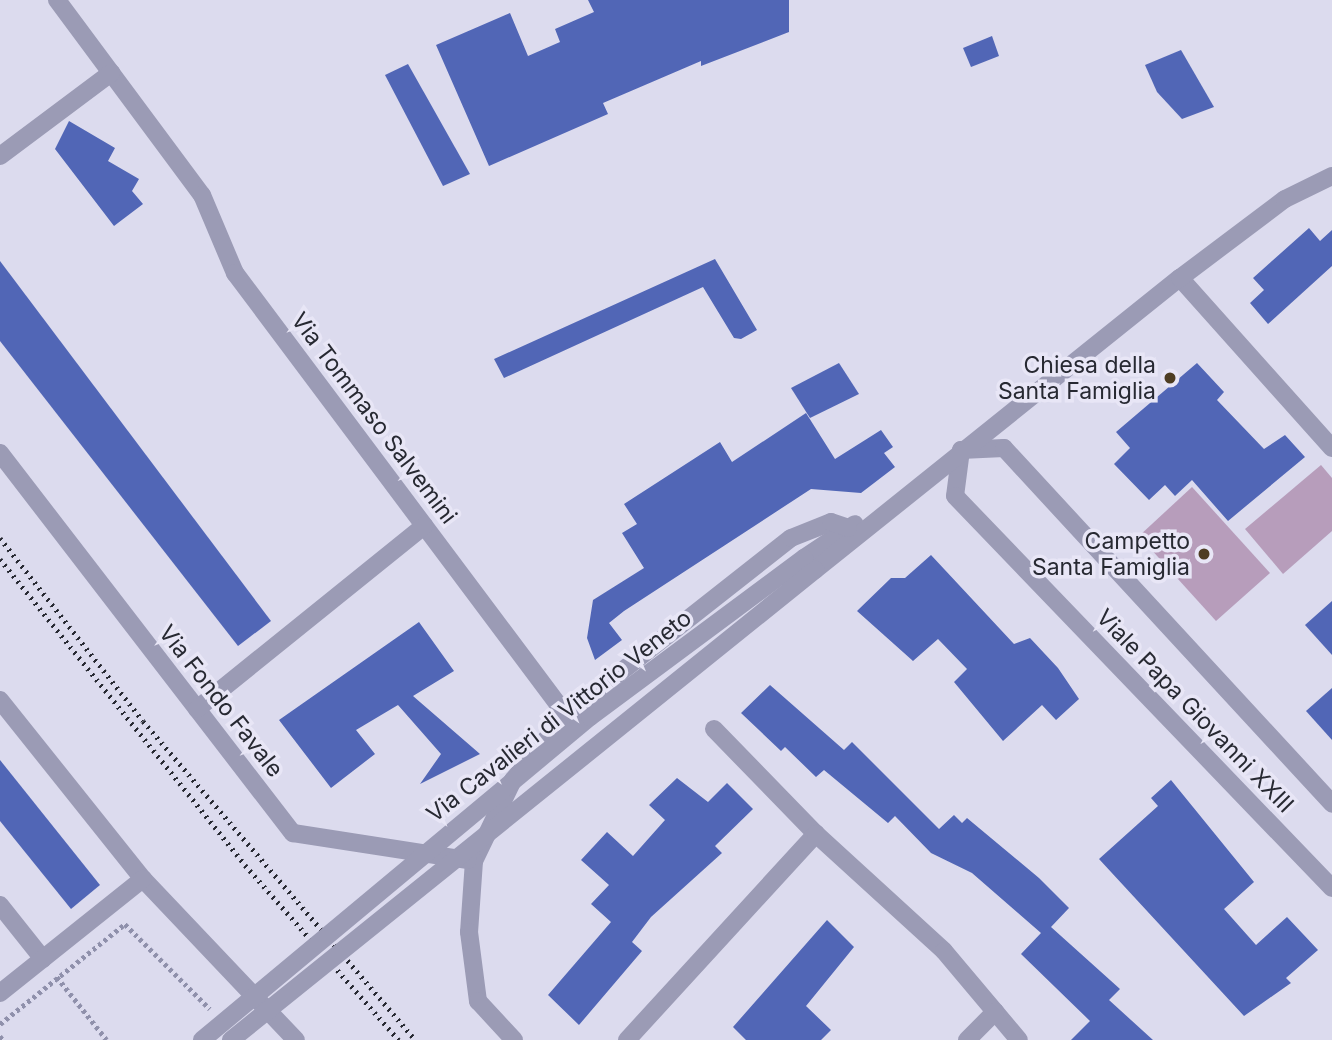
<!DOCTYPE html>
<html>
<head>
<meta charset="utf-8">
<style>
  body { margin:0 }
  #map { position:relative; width:1332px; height:1040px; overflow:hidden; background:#dcdbee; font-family:Inter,sans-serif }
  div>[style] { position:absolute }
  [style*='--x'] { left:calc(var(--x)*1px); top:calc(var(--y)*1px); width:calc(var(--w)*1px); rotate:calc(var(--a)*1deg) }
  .green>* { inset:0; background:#b79dbb }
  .building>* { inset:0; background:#5166b6 }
  .path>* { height:4.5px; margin-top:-2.25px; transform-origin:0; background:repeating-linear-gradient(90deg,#8f90ab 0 3.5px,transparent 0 7px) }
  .minor>* { height:18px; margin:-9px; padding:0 9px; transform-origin:9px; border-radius:9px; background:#9b9bb5 }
  .rail>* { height:5px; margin-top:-2.5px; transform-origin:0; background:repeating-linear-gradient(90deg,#272932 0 2px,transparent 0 7px) }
  .minor-bridge>* { height:18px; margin:-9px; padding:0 9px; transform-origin:9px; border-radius:9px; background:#9b9bb5 }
  .dots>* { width:19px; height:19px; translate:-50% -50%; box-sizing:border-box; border:4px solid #e8e6f6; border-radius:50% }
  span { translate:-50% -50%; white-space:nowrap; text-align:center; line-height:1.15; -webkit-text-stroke:7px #e8e6f6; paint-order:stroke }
  .poi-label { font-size:23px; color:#272932 }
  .right { translate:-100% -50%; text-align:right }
  .street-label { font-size:23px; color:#272932 }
</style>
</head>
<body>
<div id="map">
  <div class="green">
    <div style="clip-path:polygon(1321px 465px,1332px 478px,1332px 531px,1283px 574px,1245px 529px)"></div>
    <div style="clip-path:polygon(1192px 487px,1270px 573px,1216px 621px,1139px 536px)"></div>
  </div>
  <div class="building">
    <div style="clip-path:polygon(588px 0,789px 0,789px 32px,701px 66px,701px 61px,603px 103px,608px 114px,489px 166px,436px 45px,510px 13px,528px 56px,560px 42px,555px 29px,594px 12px)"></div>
    <div style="clip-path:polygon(992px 36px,999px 56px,971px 67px,963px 48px)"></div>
    <div style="clip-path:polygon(1181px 50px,1214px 107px,1182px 119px,1157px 92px,1145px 65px)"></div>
    <div style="clip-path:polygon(408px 64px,470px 174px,443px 186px,385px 75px)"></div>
    <div style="clip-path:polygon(69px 121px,115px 148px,108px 161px,139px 179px,132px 191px,143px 204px,114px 226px,55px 149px)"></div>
    <div style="clip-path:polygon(1309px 228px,1320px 241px,1332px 230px,1332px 266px,1268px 324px,1250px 303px,1264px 290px,1253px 278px)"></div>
    <div style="clip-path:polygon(715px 259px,757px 330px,741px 339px,734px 338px,703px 287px,504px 378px,494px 359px)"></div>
    <div style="clip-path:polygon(0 261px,271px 621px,238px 646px,0 341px)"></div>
    <div style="clip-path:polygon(839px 363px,859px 394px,810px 418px,791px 388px)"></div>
    <div style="clip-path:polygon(1197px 363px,1224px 392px,1217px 400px,1264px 449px,1285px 435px,1305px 457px,1228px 521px,1192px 480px,1175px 496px,1165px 485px,1149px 500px,1114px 464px,1130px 448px,1116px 432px)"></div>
    <div style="clip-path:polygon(806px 413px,835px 459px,881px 430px,893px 447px,884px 453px,895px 467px,861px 493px,811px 489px,624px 611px,609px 623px,622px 640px,595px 660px,587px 638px,593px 600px,644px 568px,622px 533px,637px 524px,624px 504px,720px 442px,732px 462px)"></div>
    <div style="clip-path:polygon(931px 555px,1014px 644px,1030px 638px,1058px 668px,1079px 699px,1056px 720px,1042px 705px,1003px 741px,954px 682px,967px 669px,938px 639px,913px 661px,857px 611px,891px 578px,905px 578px)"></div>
    <div style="clip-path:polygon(1332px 601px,1332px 655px,1305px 625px)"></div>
    <div style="clip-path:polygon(419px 622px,454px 671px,413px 696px,480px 754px,420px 784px,441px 754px,398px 705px,356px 730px,375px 754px,331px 788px,279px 720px)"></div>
    <div style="clip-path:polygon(770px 685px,844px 750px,852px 742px,939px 829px,954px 815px,962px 823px,967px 818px,1039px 878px,1069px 908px,1051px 927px,1120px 989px,1109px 1000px,1153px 1040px,1071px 1040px,1090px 1021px,1021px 954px,1041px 933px,972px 873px,931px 853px,895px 816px,888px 823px,824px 770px,816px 777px,785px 747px,781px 751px,741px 713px)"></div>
    <div style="clip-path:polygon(1332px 688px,1332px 740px,1306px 711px)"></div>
    <div style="clip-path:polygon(0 760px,100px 885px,71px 909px,0 821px)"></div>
    <div style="clip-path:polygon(677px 778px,708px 802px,727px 783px,753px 809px,715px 846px,722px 853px,651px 917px,632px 942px,642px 951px,579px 1025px,548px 995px,611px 922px,591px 904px,609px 885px,581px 860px,607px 832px,633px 856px,665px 820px,649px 805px)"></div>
    <div style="clip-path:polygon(1171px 780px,1254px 882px,1224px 909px,1256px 945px,1287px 917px,1318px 950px,1286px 978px,1291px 983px,1244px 1016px,1099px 859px,1158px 806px,1151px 798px)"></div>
    <div style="clip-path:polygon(827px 920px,854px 947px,806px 1006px,831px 1030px,821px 1040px,746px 1040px,733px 1027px)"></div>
  </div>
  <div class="path">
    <div style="--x:57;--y:977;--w:80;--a:51.6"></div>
    <div style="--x:0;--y:1024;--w:160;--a:-38.7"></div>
    <div style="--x:125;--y:924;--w:120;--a:45"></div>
    <div style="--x:0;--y:1036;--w:5;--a:53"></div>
  </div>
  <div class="minor">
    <div style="--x:57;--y:0;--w:243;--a:53.4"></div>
    <div style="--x:202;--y:195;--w:85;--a:67.1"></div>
    <div style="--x:235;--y:273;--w:552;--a:53.17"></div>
    <div style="--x:566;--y:715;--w:84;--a:129.2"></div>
    <div style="--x:513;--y:780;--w:90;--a:115.7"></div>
    <div style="--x:474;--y:861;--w:71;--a:94"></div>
    <div style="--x:469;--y:932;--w:70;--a:82.6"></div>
    <div style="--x:478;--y:1001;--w:53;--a:47.3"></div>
    <div style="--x:0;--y:156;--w:139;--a:-36.8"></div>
    <div style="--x:1180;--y:278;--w:228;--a:48.2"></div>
    <div style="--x:961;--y:450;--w:46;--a:97.4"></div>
    <div style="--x:955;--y:496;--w:544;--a:46.12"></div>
    <div style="--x:961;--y:450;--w:43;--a:-2.7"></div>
    <div style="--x:1004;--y:448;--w:484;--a:47.3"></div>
    <div style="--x:0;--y:453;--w:480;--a:52.4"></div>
    <div style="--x:293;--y:833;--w:177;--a:8.8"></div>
    <div style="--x:804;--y:558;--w:61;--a:-33.7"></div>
    <div style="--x:815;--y:570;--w:467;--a:-38.7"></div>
    <div style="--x:1180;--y:278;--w:131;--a:-37"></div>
    <div style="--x:1285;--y:199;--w:52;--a:-26.1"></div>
    <div style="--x:0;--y:700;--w:229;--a:51.4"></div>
    <div style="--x:143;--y:879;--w:222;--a:46.5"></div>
    <div style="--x:197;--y:709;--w:292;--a:-38.9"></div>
    <div style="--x:566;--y:715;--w:286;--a:-38.2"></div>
    <div style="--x:791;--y:538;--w:43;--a:-21.8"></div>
    <div style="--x:831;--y:522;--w:18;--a:19"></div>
    <div style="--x:714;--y:729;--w:146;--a:45.8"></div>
    <div style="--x:0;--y:905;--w:69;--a:51.5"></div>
    <div style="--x:0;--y:993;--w:183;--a:-38.6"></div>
    <div style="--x:627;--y:1040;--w:280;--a:-47.5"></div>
    <div style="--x:816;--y:834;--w:173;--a:42.4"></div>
    <div style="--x:944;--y:951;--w:116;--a:49.9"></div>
    <div style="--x:967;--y:1040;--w:40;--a:-45"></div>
  </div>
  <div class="rail">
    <div style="--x:0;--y:538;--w:232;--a:52"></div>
    <div style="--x:143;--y:721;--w:419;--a:49.5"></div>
    <div style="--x:0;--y:559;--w:392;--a:51.3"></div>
    <div style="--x:245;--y:865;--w:233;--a:48.7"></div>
  </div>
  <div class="minor-bridge">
    <div style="--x:202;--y:1040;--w:505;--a:-39.78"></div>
    <div style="--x:590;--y:717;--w:267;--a:-36.6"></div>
    <div style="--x:231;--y:1040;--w:750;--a:-38.83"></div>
  </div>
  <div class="dots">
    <div style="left:1170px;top:378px;background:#4e3d23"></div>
    <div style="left:1204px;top:554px;background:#4e3d23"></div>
  </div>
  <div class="poi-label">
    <span class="right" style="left:1156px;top:378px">Chiesa della<br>Santa Famiglia</span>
    <span class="right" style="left:1190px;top:554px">Campetto<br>Santa Famiglia</span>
  </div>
  <div class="street-label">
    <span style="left:374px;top:418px;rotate:53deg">Via Tommaso Salvemini</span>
    <span style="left:221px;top:701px;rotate:52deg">Via Fondo Favale</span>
    <span style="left:1195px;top:711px;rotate:46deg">Viale Papa Giovanni XXIII</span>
    <span style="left:559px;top:716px;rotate:-38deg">Via Cavalieri di Vittorio Veneto</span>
  </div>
</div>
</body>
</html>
